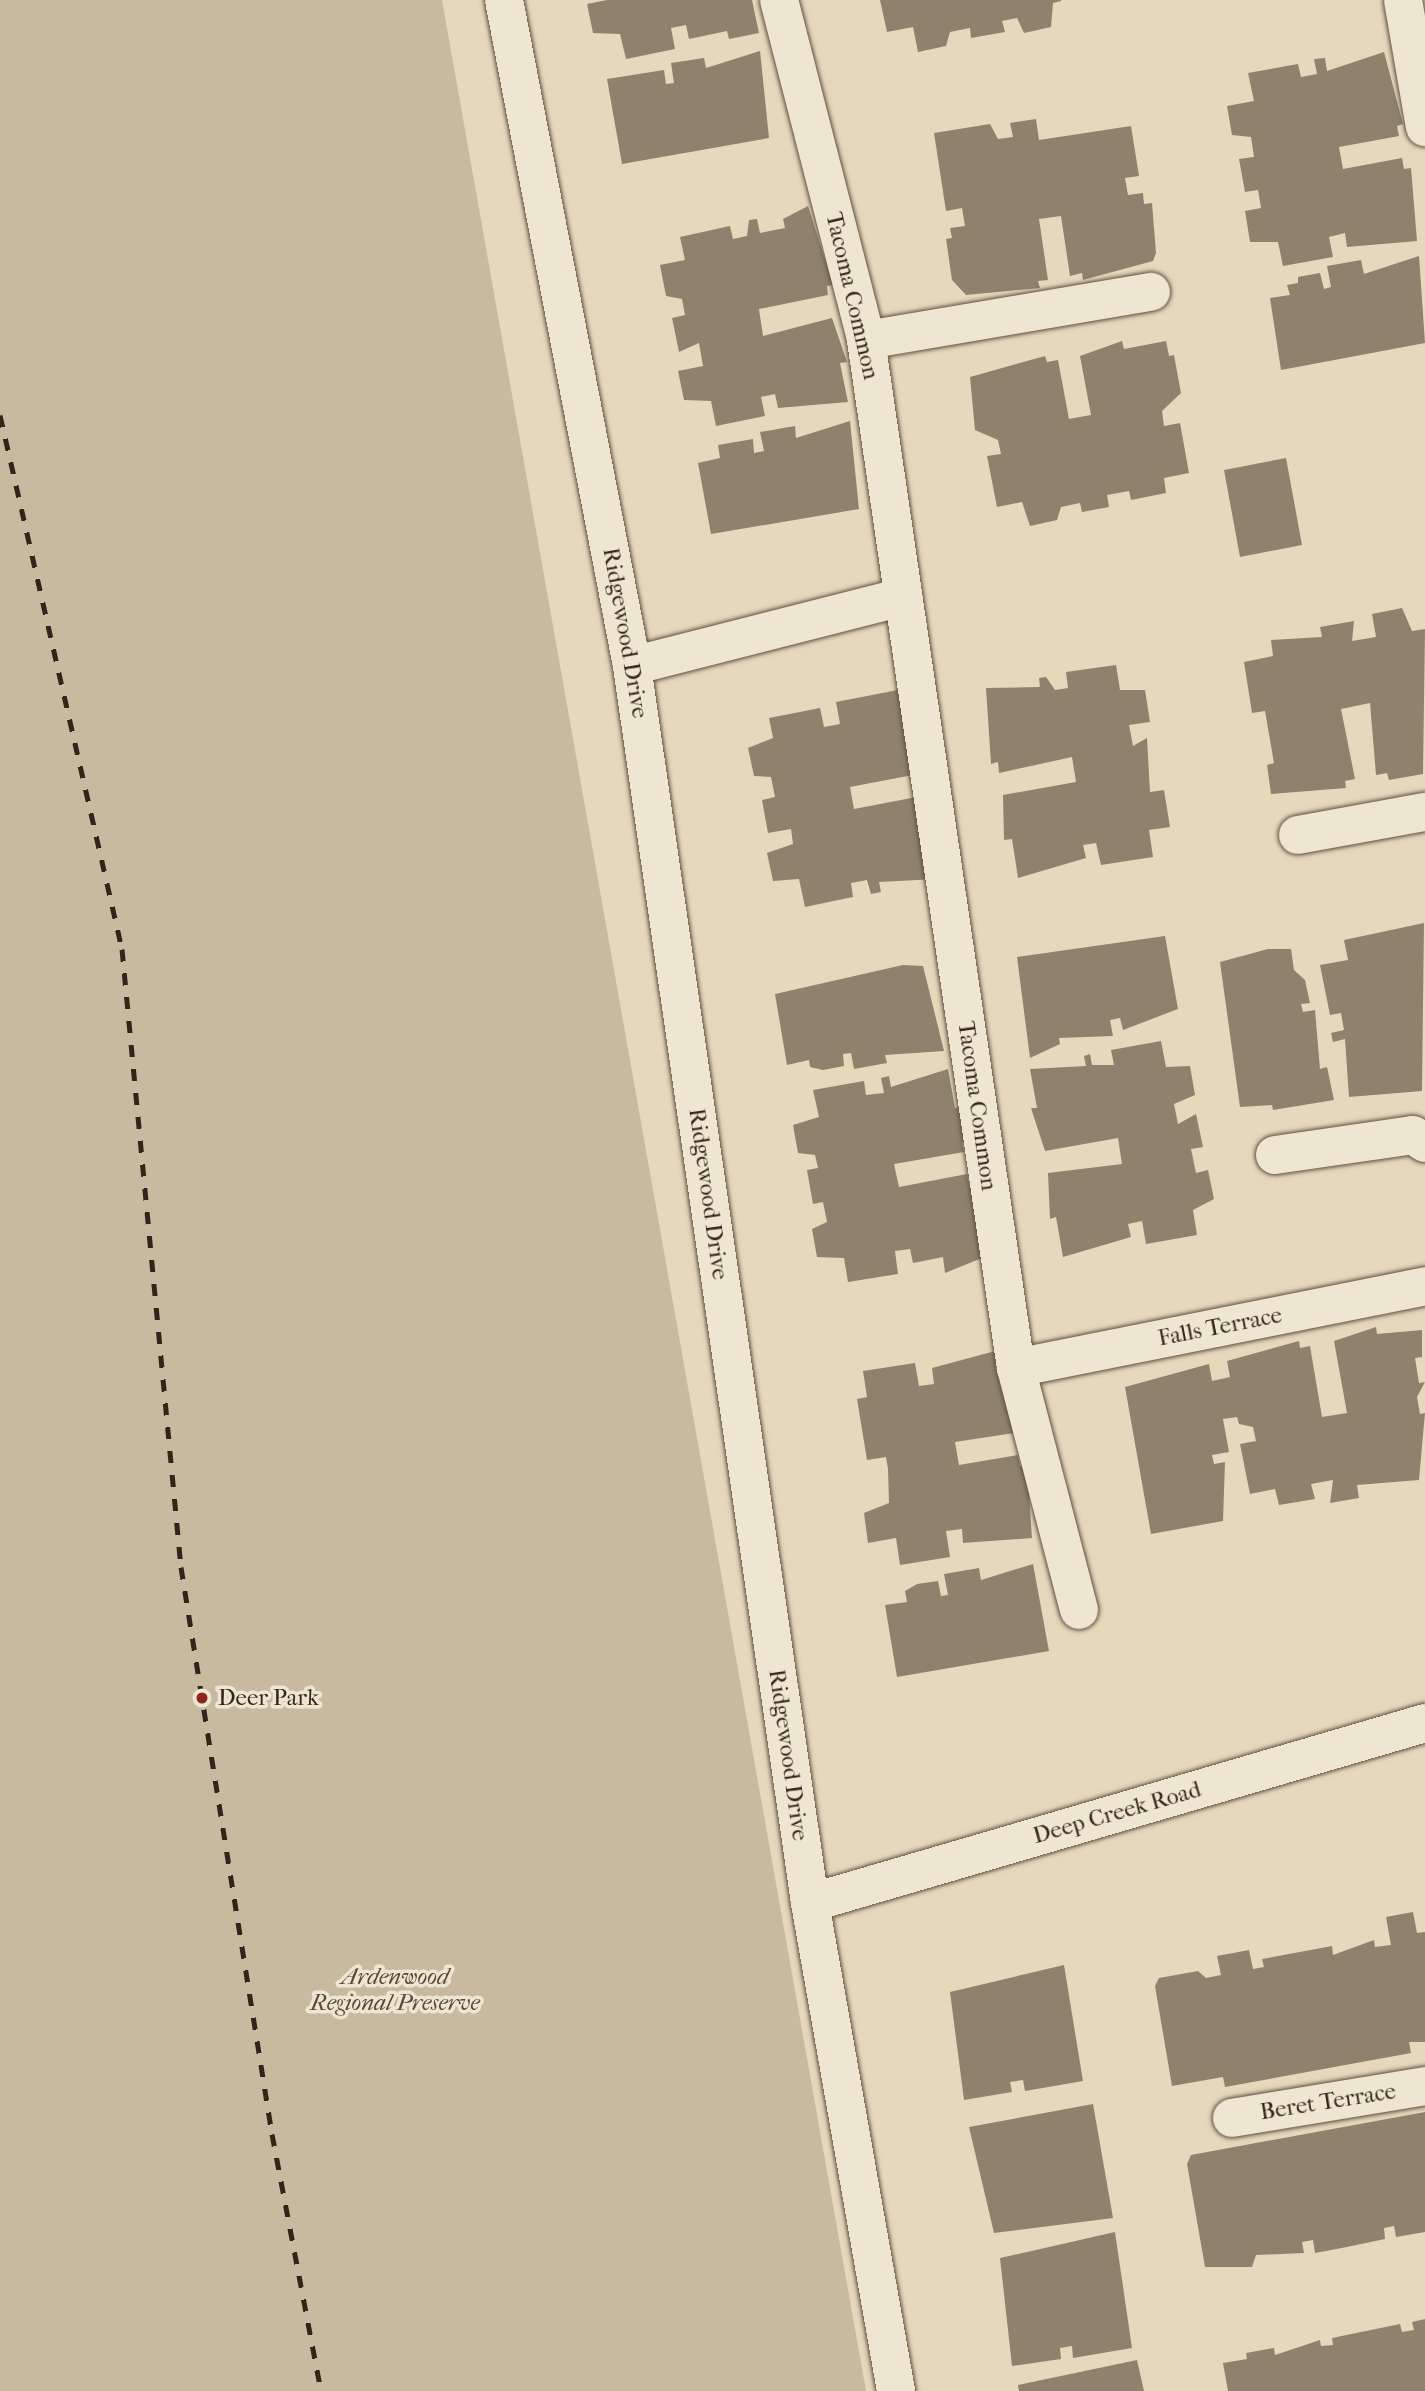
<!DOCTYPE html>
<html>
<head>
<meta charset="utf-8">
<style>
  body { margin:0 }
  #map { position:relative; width:1425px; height:2391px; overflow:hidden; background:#e6d8ba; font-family:"IM FELL French Canon",serif }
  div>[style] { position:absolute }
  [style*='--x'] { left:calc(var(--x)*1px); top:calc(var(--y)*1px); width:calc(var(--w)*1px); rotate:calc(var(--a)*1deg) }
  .green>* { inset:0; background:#c7ba9f }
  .building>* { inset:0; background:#8f826d }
  .roads { filter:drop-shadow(0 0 2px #5e5241) drop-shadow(0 0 2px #5e5241) }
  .minor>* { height:38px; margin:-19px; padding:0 19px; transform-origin:19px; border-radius:19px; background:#efe6d2 }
  .rail>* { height:5px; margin-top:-2.5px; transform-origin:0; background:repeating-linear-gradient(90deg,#312519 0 12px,transparent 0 24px) }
  .dots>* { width:19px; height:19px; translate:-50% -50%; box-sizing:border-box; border:4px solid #efe6d2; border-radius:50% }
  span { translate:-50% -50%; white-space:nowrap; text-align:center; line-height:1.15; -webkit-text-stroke:7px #efe6d2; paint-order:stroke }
  .street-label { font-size:23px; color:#312519 }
  .poi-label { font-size:23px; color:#312519 }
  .left { translate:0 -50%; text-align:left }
  .park-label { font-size:23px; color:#564a3a; font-style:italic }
</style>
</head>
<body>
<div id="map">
  <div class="green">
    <div style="clip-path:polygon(0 0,442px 0,866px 2391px,0 2391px)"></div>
  </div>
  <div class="building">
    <div style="clip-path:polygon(607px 0,752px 0,759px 33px,729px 39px,727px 31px,689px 39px,686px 25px,671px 28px,675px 49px,626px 59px,620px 34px,593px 33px,587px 4px)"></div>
    <div style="clip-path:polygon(880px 0,1061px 0,1061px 1px,1053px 3px,1051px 27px,1024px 33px,1017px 18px,1002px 21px,1005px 32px,971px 38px,970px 28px,950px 32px,946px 46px,918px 52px,913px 27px,887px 32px)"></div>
    <div style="clip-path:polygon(760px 51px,769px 138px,622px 164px,607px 79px,664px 70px,666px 84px,674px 83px,671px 63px,704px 58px,706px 68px)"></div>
    <div style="clip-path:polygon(1384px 52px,1403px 124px,1397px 126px,1399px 136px,1339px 147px,1343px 169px,1402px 158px,1404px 169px,1411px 168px,1417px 241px,1347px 247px,1345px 233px,1329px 237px,1333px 257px,1283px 266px,1278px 242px,1250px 242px,1245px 211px,1261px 208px,1258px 190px,1245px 192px,1239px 159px,1254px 157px,1251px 137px,1232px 135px,1227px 106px,1254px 101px,1248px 73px,1298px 64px,1301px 77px,1317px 74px,1314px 59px,1325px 58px,1327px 71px)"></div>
    <div style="clip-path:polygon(1036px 119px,1039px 140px,1131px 126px,1139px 176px,1125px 178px,1128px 195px,1143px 193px,1144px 204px,1152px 203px,1156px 253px,1153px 261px,1083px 280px,1082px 273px,1070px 276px,1061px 216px,1039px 219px,1048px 280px,1038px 281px,1040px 288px,966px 295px,952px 280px,946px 239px,952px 238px,950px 228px,965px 226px,962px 208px,946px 211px,934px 133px,990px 124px,998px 139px,1013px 137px,1010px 123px)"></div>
    <div style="clip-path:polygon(808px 206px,833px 285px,827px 286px,828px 295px,759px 309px,763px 336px,832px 318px,847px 362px,840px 363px,848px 402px,778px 408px,775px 394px,761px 397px,765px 416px,716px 426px,711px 401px,684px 400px,678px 371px,703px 366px,699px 343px,679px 352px,672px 318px,685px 315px,682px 299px,666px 296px,660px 265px,685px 260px,680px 237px,730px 226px,733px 239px,747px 236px,749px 220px,757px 219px,760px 233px,785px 228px,783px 219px)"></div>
    <div style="clip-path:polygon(1419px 256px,1425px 343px,1281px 370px,1270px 298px,1290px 295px,1287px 285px,1298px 283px,1298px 277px,1320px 273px,1324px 289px,1331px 287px,1327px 266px,1361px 260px,1364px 274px)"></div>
    <div style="clip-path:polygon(1122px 341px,1124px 349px,1166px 341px,1169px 356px,1174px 355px,1181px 393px,1162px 411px,1164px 426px,1180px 423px,1189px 473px,1164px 478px,1166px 493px,1131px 500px,1129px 491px,1107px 495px,1109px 507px,1082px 512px,1080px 503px,1061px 507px,1057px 520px,1030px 526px,1022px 502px,997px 507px,987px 456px,1001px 454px,998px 440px,975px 430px,970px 377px,1045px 356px,1047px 362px,1058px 360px,1069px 419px,1091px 415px,1080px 356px)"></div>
    <div style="clip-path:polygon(850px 421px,859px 509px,711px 534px,698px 463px,720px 458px,718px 445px,753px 439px,754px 453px,764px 451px,760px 432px,795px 426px,796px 438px)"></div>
    <div style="clip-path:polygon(1286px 458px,1302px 545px,1240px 557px,1224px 470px)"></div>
    <div style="clip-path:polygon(1402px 608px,1412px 631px,1425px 629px,1423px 774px,1389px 780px,1387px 773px,1376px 775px,1370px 703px,1341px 709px,1355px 779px,1345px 781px,1346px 788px,1271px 794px,1267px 765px,1274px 763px,1265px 711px,1252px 713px,1244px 662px,1273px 656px,1271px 640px,1322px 637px,1320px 627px,1354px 621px,1352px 641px,1376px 637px,1372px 614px)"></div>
    <div style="clip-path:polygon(1116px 665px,1120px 690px,1145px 690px,1150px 722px,1129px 725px,1133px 746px,1147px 738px,1150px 792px,1164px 790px,1170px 827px,1149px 830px,1153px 857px,1101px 865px,1096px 843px,1083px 845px,1086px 858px,1018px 878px,1012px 839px,1004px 840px,1003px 795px,1076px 782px,1072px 757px,999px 773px,998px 762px,991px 764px,986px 688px,1040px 687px,1039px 678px,1046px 677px,1055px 690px,1068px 688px,1066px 672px)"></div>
    <div style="clip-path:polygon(903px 689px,918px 774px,850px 787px,854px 809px,922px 796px,937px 879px,879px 882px,881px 892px,871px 894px,867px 880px,851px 883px,853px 897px,805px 907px,799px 879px,773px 881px,767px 853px,793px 844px,791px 829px,768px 833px,762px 800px,775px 797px,771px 777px,754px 776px,748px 748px,773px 738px,769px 718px,820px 708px,824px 727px,840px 724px,836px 702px)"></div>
    <div style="clip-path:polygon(1424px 923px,1422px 1091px,1349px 1097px,1345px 1039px,1333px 1042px,1331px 1033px,1344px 1030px,1341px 1013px,1330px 1015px,1320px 965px,1348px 960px,1344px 940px)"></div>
    <div style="clip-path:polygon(1165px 936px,1178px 1009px,1123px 1030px,1120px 1018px,1110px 1020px,1113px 1036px,1059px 1038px,1060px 1044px,1030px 1058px,1017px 957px)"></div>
    <div style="clip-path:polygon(1268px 949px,1291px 949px,1294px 970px,1305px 980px,1310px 1003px,1301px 1004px,1303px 1012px,1315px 1010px,1320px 1069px,1327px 1067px,1334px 1100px,1273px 1110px,1272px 1105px,1240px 1107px,1220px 962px)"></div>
    <div style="clip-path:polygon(903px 965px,923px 966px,944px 1051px,885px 1055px,887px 1063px,854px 1069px,851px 1053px,843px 1054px,844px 1066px,823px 1070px,810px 1067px,809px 1060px,787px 1065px,775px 994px)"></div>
    <div style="clip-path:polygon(1161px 1041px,1166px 1067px,1190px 1066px,1195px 1095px,1174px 1104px,1178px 1124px,1196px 1114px,1203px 1147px,1191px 1149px,1196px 1173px,1208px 1170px,1214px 1199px,1193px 1210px,1197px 1235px,1146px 1244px,1142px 1221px,1128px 1224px,1131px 1237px,1063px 1257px,1056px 1217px,1050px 1219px,1048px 1173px,1122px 1164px,1118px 1138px,1045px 1151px,1031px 1108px,1037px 1108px,1030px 1069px,1086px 1066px,1084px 1056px,1090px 1054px,1092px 1065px,1114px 1065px,1111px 1050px)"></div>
    <div style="clip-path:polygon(948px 1069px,955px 1108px,962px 1107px,968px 1140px,962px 1142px,964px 1152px,894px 1164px,899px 1187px,967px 1174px,969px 1185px,975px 1184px,982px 1258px,945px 1273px,943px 1257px,913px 1263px,910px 1249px,895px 1251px,898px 1274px,848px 1282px,844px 1258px,817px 1257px,812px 1229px,827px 1222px,823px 1202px,813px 1204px,807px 1170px,818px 1168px,815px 1155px,798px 1153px,793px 1125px,819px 1117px,813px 1090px,864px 1081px,866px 1095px,884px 1093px,881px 1078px,889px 1076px,891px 1087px)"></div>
    <div style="clip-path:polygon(1376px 1327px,1377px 1334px,1422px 1330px,1422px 1357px,1415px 1358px,1419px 1383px,1425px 1382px,1417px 1397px,1420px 1414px,1425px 1413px,1419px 1480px,1357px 1485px,1359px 1498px,1330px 1503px,1333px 1480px,1311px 1484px,1315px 1499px,1279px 1505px,1275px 1489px,1250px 1494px,1240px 1444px,1256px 1441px,1253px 1427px,1239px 1424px,1237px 1417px,1223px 1419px,1229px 1452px,1212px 1455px,1214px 1464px,1225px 1462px,1223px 1521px,1151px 1534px,1125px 1387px,1209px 1364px,1212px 1381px,1230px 1377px,1227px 1361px,1299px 1341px,1300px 1348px,1310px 1346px,1322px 1417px,1347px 1413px,1334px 1341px)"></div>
    <div style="clip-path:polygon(999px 1350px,1014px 1433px,955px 1442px,959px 1465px,1018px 1455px,1020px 1466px,1027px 1465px,1032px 1538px,963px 1543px,962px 1529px,946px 1531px,950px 1557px,900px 1565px,896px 1538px,868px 1543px,864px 1513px,889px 1503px,888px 1469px,886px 1457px,867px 1460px,857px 1399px,867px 1397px,863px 1371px,915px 1363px,919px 1386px,934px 1384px,932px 1368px)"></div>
    <div style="clip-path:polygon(1033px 1564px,1049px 1651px,897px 1677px,885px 1605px,907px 1602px,905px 1591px,917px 1584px,938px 1581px,941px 1596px,948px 1595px,944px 1574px,979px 1568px,981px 1580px)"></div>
    <div style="clip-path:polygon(1413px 1912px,1417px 1933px,1425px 1932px,1425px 2042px,1409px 2042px,1411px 2053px,1225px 2087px,1223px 2077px,1172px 2086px,1155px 1986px,1159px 1978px,1198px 1971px,1206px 1978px,1221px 1975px,1217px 1956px,1249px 1950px,1253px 1969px,1264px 1967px,1262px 1959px,1332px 1946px,1333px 1955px,1374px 1940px,1375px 1947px,1391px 1945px,1386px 1917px)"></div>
    <div style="clip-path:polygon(1064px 1965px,1083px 2081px,1025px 2091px,1023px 2080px,1010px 2082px,1012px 2092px,964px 2100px,950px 1992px)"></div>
    <div style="clip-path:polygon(1093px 2104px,1113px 2218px,994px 2233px,969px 2127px)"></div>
    <div style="clip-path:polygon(1425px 2112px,1425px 2232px,1396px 2237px,1394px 2226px,1384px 2228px,1385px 2239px,1342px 2248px,1315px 2253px,1313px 2240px,1302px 2242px,1304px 2253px,1256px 2255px,1252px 2267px,1205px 2267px,1187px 2164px,1191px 2155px)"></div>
    <div style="clip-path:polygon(1115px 2232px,1132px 2348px,1073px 2358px,1072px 2346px,1060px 2348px,1061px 2359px,1012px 2366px,1000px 2258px)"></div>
    <div style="clip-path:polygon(1425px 2319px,1425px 2391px,1228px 2391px,1223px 2363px,1247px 2359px,1246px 2353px,1274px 2348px,1275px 2355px,1320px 2340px,1321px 2346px,1333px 2345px,1332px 2338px,1400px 2324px,1402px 2332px,1414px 2330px,1412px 2322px)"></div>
    <div style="clip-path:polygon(1137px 2360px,1144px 2391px,1019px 2391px,1018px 2385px)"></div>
  </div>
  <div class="roads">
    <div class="minor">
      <div style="--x:504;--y:0;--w:678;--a:79.12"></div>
      <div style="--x:632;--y:666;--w:1250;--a:81.81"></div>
      <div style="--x:810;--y:1903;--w:496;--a:80"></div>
      <div style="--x:779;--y:0;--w:351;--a:75.6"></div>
      <div style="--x:866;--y:340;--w:1039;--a:81.7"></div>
      <div style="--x:1016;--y:1368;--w:250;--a:75.4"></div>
      <div style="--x:1403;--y:0;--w:129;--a:80.2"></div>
      <div style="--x:866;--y:340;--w:289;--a:-9.6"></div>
      <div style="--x:632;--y:666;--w:280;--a:-14.3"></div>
      <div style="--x:1298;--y:835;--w:129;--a:-10.3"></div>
      <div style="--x:1275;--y:1155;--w:139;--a:-8.2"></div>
      <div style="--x:1413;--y:1135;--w:14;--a:34"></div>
      <div style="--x:1016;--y:1368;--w:417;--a:-11.3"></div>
      <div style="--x:810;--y:1903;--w:641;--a:-16.31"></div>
      <div style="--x:1232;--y:2118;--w:196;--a:-9.4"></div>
    </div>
  </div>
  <div class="rail">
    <div style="--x:0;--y:415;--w:548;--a:77.13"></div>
    <div style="--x:122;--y:949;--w:621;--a:84.55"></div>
    <div style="--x:181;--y:1567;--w:574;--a:80.88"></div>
    <div style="--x:272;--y:2134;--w:262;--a:79.2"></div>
  </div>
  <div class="dots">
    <div style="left:202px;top:1698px;background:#8f2418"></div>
  </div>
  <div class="street-label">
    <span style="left:852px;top:296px;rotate:77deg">Tacoma Common</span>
    <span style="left:625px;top:633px;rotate:80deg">Ridgewood Drive</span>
    <span style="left:977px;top:1106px;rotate:82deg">Tacoma Common</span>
    <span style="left:708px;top:1194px;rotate:82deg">Ridgewood Drive</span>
    <span style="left:1220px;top:1327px;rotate:-11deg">Falls Terrace</span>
    <span style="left:788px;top:1755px;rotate:82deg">Ridgewood Drive</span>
    <span style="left:1117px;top:1813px;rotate:-16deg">Deep Creek Road</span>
    <span style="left:1328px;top:2102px;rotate:-9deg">Beret Terrace</span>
  </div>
  <div class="poi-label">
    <span class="left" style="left:218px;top:1698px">Deer Park</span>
  </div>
  <div class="park-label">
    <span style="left:395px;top:1990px">Ardenwood<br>Regional Preserve</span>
  </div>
</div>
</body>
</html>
